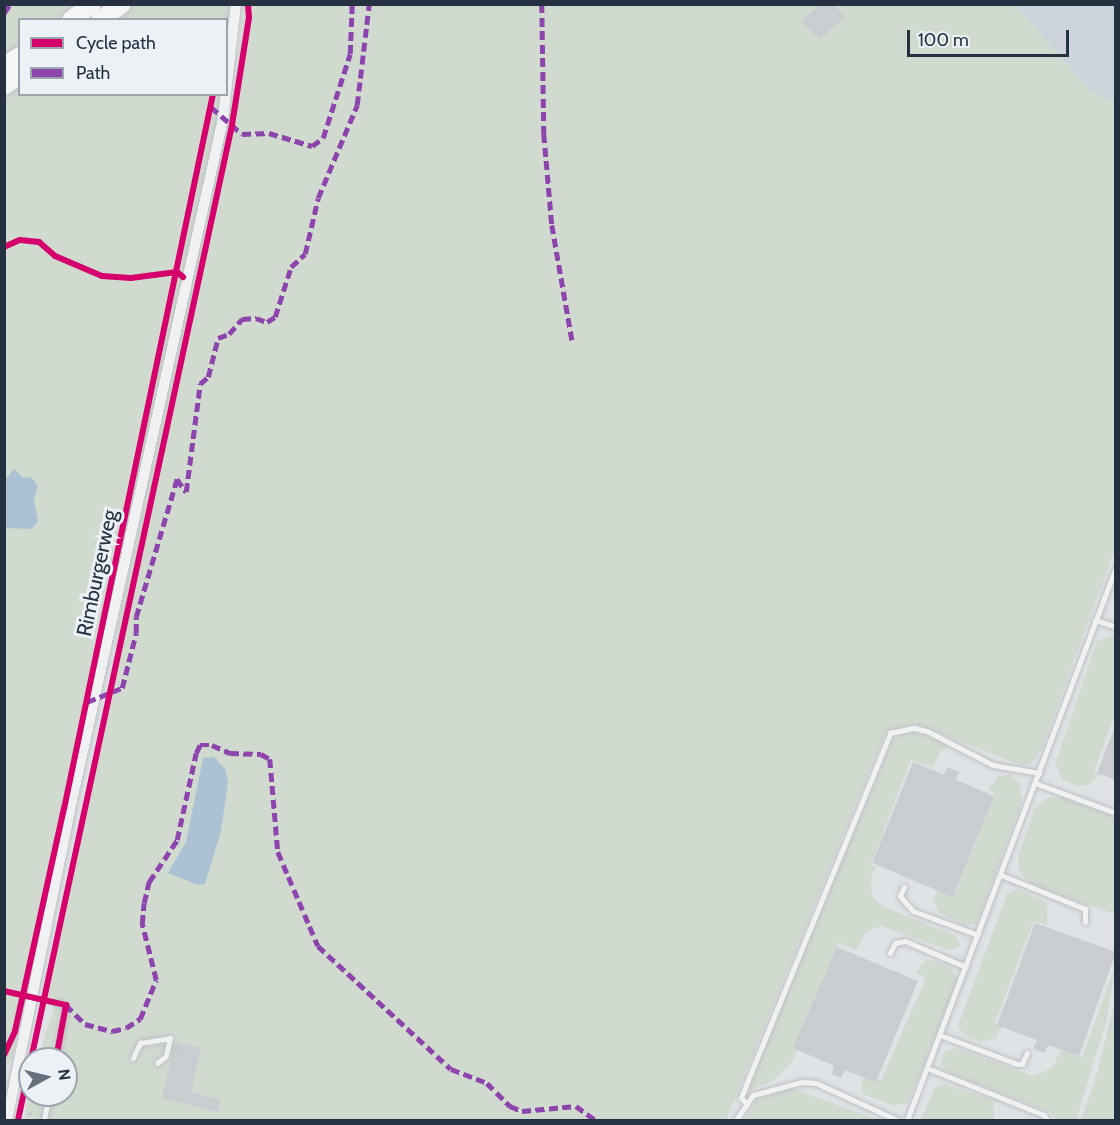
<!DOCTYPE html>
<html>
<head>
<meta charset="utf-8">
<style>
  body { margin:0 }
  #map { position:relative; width:1120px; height:1125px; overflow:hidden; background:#e0e3e6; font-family:Cabin,sans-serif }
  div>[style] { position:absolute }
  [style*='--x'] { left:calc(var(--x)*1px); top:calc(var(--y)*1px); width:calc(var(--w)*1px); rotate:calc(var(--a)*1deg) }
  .built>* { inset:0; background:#cdd3da }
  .green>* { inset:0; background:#d1dacf }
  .water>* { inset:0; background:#aac2d4 }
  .building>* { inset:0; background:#c9ccd0 }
  .path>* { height:2px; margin-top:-1px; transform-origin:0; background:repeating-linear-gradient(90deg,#c1c4c7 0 4.5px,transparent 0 9px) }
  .roads { filter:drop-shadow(0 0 2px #bec1c4) drop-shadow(0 0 2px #bec1c4) }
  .service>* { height:5px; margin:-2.5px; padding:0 2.5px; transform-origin:2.5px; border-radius:2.5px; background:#eff1f2 }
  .minor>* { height:10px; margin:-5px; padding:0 5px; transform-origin:5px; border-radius:5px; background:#eff1f2 }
  .trunk>* { height:18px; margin:-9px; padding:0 9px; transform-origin:9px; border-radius:9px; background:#f4f5f6 }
  .quiet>* { height:4.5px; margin-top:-2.25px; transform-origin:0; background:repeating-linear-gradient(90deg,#8e44ad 0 9px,transparent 0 13.5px) }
  .cycleway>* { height:6px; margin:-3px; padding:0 3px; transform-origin:3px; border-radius:3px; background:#d6006c }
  span { translate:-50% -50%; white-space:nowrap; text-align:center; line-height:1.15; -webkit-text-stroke:6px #ecf1f6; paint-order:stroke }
  .street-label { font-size:21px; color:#253141 }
  .frame { position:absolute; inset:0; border:6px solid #253141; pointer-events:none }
  .legend { position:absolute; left:18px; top:18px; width:210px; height:78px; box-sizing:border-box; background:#ecf1f6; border:2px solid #9ca4ae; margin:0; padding:8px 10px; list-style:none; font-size:18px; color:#253141 }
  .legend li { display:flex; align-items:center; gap:12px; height:30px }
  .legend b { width:30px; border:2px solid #9ca4ae }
  .north { position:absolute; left:18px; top:1047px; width:60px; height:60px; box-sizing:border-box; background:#ecf1f6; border:2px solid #9ca4ae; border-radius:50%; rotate:82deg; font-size:16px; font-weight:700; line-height:24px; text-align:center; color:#253141 }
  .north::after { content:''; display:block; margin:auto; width:21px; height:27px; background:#666f7b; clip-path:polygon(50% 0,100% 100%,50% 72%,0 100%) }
  .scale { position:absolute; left:907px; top:30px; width:162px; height:27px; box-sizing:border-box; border:3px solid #253141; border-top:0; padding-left:8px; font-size:18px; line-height:21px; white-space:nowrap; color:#253141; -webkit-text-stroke:4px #ecf1f6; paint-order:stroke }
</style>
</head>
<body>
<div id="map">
  <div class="built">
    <div style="clip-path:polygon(1015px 5px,1115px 5px,1115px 103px,1090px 90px)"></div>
  </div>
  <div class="green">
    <div style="clip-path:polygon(4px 5px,79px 5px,59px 19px,20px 20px,19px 48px,5px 59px)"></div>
    <div style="clip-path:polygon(133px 5px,232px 5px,227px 62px,226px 20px,111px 20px)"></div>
    <div style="clip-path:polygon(242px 5px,1015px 5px,1090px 90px,1115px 103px,1115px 549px,1041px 750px,1032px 763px,1023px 766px,923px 727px,912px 725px,886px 731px,726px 1120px,24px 1120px,30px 1085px,30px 1095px,66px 1095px,66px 1059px,38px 1059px,54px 1007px,46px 1004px,104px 728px,119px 620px,233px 96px,244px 14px)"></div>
    <div style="clip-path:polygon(19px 84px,20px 94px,222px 95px,29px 983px,12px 1059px,5px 1067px,5px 95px)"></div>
    <div style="clip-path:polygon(1115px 635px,1115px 715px,1094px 772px,1101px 774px,1088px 785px,1075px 786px,1062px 779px,1055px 764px,1097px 641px)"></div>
    <div style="clip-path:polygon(917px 732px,951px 746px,942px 750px,932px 768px,911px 760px,871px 864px,877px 867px,871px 877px,872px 895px,882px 906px,956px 936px,961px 946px,949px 950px,881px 926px,866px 932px,856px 950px,839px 943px,794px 1047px,798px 1049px,792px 1062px,773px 1081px,745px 1092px,892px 742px,900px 735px)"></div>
    <div style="clip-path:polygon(1010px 775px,1020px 783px,1022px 801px,977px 923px,965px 926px,938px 912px,934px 899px,937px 890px,954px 896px,995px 793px,988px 790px,998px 776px)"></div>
    <div style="clip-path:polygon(1062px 797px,1115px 817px,1115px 914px,1036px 887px,1019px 872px,1018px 856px,1035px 808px,1047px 798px)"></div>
    <div style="clip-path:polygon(1017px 889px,1044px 901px,1048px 908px,1047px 925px,1034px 921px,995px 1023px,1003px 1026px,995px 1039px,980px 1042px,965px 1036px,958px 1026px,1007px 894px)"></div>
    <div style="clip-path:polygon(927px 959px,951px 967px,958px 981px,908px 1103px,893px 1106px,863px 1094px,861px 1082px,865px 1075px,881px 1080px,926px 978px,915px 973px)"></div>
    <div style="clip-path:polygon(1115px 967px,1107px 1019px,1076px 1120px,1057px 1120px,1050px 1112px,951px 1074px,941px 1065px,944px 1052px,956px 1048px,1033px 1076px,1052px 1068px,1061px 1050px,1082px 1057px)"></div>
    <div style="clip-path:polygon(1115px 1001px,1114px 1120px,1081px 1120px,1096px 1077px)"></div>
    <div style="clip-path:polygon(944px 1084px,993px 1100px,994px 1120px,921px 1120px,934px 1089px)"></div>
    <div style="clip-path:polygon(791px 1088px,871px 1117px,877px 1120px,745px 1120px,756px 1100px)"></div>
  </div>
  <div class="water">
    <div style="clip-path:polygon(14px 469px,23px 478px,31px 477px,38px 486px,34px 499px,38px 522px,31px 529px,5px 528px,5px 480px)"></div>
    <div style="clip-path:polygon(214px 757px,225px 769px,228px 782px,221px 831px,205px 884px,198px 885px,168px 873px,186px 842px,203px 758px)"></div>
  </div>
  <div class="building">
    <div style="clip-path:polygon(820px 4px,833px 4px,845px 17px,819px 40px,802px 21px)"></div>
    <div style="clip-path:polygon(1115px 726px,1116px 727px,1116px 780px,1097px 773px)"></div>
    <div style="clip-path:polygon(913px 762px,944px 775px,947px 767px,959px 772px,956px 780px,994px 796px,953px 897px,872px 863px)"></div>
    <div style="clip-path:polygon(1035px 923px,1116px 952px,1079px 1056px,1048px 1045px,1045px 1053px,1033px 1049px,1037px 1040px,997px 1025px)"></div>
    <div style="clip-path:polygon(837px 947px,918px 981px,876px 1082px,845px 1070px,841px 1078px,831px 1074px,834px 1066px,793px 1048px)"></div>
    <div style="clip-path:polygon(175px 1042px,201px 1048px,191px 1092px,221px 1100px,218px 1112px,162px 1098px)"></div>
  </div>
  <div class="path">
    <div style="--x:19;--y:1112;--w:17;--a:10"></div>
  </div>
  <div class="roads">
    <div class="service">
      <div style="--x:1095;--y:620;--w:22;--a:18"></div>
      <div style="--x:1035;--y:783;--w:86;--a:20.3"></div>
      <div style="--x:1001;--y:875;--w:91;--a:22"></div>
      <div style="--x:1085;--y:909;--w:13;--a:90"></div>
      <div style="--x:904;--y:887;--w:10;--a:114"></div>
      <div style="--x:900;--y:896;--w:20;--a:49"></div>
      <div style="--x:913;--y:911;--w:69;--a:20.3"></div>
      <div style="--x:890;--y:953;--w:11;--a:-63"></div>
      <div style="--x:895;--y:943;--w:10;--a:-11"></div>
      <div style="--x:905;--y:941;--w:66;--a:23.1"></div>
      <div style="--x:56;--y:1003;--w:10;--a:11"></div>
      <div style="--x:66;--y:1005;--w:55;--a:100.5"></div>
      <div style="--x:940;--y:1035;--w:82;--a:20.6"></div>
      <div style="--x:1017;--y:1064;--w:5;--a:0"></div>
      <div style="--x:1022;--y:1064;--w:12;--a:-66"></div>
      <div style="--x:133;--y:1058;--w:17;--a:-65"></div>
      <div style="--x:140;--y:1043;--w:30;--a:-9"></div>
      <div style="--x:170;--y:1038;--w:18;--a:103"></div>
      <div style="--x:166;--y:1056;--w:11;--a:142"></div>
      <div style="--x:927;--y:1068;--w:126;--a:21.9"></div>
      <div style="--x:1044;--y:1115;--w:6;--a:59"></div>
      <div style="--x:745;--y:1102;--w:6;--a:-135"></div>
      <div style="--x:741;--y:1098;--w:25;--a:-69"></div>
      <div style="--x:750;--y:1075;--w:370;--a:-67.7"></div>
      <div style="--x:890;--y:733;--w:25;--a:-12"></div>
      <div style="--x:914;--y:728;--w:13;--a:13"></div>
      <div style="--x:927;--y:731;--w:74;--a:27.3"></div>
      <div style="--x:993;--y:765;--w:47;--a:9.9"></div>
      <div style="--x:44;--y:1120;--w:25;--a:-79"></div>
      <div style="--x:736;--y:1120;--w:30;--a:-56"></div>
      <div style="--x:753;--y:1095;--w:51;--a:-14.9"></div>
      <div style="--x:802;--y:1082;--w:14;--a:4"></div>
      <div style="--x:816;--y:1083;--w:89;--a:24.6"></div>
      <div style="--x:907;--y:1120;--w:591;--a:-69.3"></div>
    </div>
    <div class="minor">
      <div style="--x:7;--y:1120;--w:317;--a:-78.5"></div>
      <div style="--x:70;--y:809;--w:707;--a:-77.5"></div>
      <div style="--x:223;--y:119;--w:116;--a:-83.6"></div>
    </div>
    <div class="trunk">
      <div style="--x:71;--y:20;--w:26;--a:-37"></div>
      <div style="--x:100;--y:20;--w:27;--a:-36"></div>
      <div style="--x:4;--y:66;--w:19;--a:-32"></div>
      <div style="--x:4;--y:86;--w:19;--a:-35"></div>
    </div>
  </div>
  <div class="quiet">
    <div style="--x:542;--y:4;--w:130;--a:89.1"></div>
    <div style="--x:544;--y:134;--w:91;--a:85"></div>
    <div style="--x:552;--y:225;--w:117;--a:80.1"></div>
    <div style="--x:4;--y:13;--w:11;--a:-56"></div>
    <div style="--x:211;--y:107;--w:41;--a:41.1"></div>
    <div style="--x:242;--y:134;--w:27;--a:-2"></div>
    <div style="--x:269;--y:133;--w:45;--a:16.8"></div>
    <div style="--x:312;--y:146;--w:14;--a:-36"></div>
    <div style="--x:323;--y:138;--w:88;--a:-72.2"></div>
    <div style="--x:350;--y:54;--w:50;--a:-87.7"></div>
    <div style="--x:87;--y:702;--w:38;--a:-22"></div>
    <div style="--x:122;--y:688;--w:57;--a:-75.7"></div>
    <div style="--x:136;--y:633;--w:16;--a:-90"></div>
    <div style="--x:136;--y:617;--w:144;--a:-73.5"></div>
    <div style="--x:177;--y:479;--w:16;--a:55"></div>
    <div style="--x:186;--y:492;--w:109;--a:-82.6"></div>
    <div style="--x:200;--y:384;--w:11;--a:-41"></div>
    <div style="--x:208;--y:377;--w:40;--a:-75.6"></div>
    <div style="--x:218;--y:338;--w:12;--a:-20"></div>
    <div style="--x:229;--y:334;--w:20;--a:-49"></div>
    <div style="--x:242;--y:319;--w:14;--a:-4"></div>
    <div style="--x:256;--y:318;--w:12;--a:20"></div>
    <div style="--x:267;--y:322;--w:9;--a:-32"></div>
    <div style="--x:275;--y:317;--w:52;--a:-72.3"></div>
    <div style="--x:291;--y:267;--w:19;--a:-43"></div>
    <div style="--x:305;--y:254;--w:57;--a:-76.9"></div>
    <div style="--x:318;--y:198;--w:101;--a:-67.2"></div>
    <div style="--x:357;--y:105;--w:102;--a:-83.2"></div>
    <div style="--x:66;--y:1005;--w:27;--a:45"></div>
    <div style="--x:85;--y:1024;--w:28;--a:15"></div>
    <div style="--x:112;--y:1031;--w:14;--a:-12"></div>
    <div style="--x:126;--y:1028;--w:17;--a:-33"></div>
    <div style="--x:140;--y:1019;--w:42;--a:-67.7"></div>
    <div style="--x:156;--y:980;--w:58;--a:-104"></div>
    <div style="--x:142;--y:924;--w:21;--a:-85"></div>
    <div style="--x:144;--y:903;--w:22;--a:-77"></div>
    <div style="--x:149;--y:882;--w:50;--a:-56.3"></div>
    <div style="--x:177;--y:840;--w:89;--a:-77.7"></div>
    <div style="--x:196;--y:753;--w:9;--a:-63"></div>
    <div style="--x:200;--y:745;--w:12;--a:0"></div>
    <div style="--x:212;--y:745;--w:20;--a:24"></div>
    <div style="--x:230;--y:753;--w:31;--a:2"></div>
    <div style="--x:261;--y:754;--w:10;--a:29"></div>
    <div style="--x:270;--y:759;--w:93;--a:85.1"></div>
    <div style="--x:278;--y:852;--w:102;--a:66.9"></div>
    <div style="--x:318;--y:946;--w:181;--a:42.8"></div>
    <div style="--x:451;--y:1069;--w:39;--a:21"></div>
    <div style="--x:487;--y:1083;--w:33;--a:45"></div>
    <div style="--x:510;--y:1106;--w:13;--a:23"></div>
    <div style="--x:522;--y:1111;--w:54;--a:-5.3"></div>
    <div style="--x:576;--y:1106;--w:24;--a:36"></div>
  </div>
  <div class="cycleway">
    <div style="--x:4;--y:247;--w:17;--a:-24"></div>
    <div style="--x:20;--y:240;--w:19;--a:6"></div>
    <div style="--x:39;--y:242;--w:21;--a:41"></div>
    <div style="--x:55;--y:256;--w:51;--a:23.1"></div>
    <div style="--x:102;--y:276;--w:29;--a:4"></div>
    <div style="--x:131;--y:278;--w:46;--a:-7.4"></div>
    <div style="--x:177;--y:272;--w:8;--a:40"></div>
    <div style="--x:4;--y:991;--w:64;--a:12.7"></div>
    <div style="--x:66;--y:1005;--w:55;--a:100.5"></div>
    <div style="--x:4;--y:1055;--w:26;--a:-65"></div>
    <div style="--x:15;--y:1031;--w:227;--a:-77.6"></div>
    <div style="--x:64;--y:809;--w:730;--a:-78.23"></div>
    <div style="--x:18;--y:1120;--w:1018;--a:-77.86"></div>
    <div style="--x:232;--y:125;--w:108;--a:-81"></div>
    <div style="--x:249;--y:18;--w:14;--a:-94"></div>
  </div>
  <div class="street-label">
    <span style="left:97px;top:573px;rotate:-78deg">Rimburgerweg</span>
  </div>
  <div class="frame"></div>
  <ul class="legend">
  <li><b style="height:8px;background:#d6006c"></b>Cycle path</li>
  <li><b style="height:8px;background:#8e44ad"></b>Path</li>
  </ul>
  <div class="north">N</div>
  <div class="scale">100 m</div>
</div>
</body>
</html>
